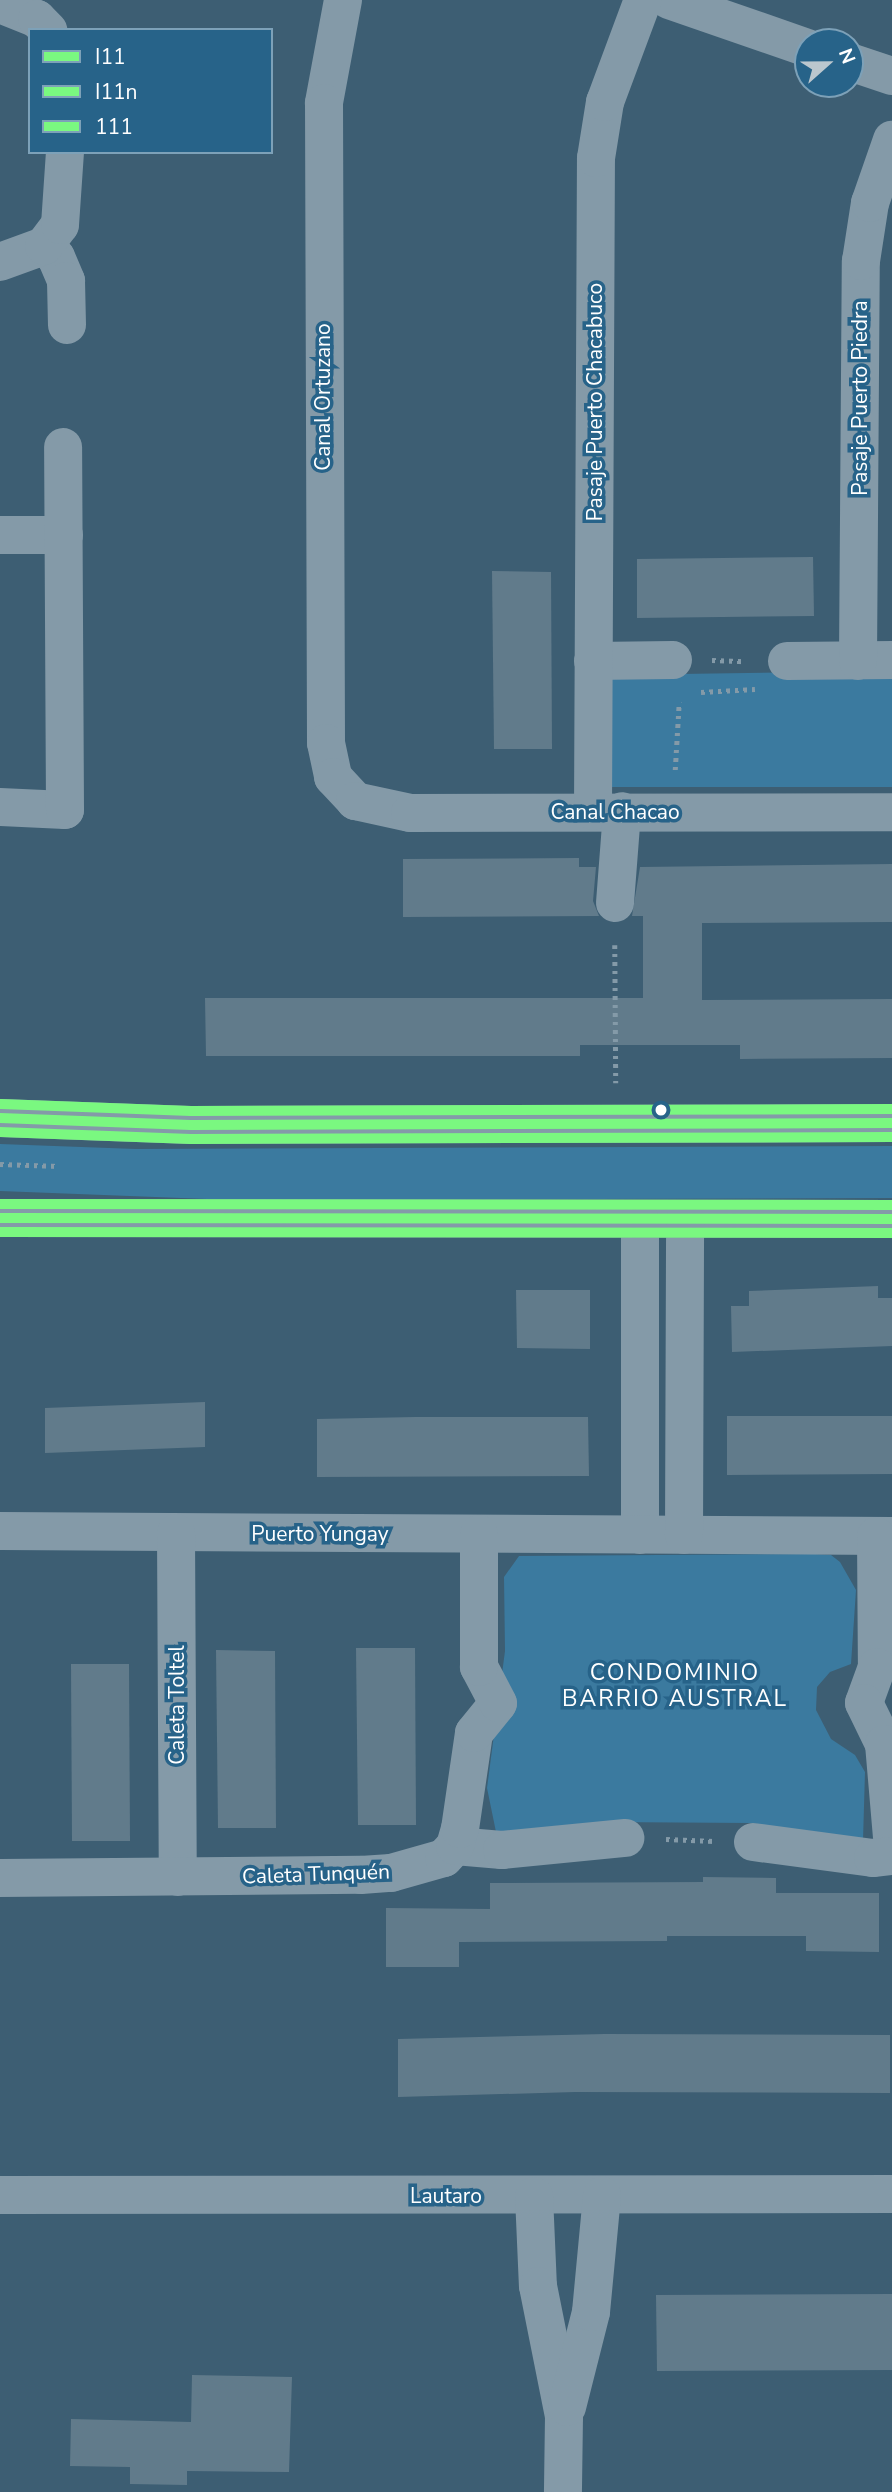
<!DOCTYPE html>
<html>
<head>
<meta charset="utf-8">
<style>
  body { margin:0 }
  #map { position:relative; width:892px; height:2492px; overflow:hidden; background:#3d5e73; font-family:"Nunito Sans",sans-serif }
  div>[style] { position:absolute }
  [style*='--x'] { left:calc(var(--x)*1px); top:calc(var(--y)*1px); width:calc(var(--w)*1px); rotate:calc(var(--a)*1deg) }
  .green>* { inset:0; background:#3b7a9f }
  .building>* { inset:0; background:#617b8b }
  .path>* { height:4.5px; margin-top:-2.25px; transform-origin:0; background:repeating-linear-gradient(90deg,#849aa8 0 3.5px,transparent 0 8.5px) }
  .minor>* { height:38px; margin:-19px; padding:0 19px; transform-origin:19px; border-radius:19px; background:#849aa8 }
  .bus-1>* { height:10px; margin:-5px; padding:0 5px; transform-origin:5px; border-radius:5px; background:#7af880 }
  .bus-2>* { height:10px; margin:-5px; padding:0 5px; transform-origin:5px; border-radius:5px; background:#7af880 }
  .bus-3>* { height:10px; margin:-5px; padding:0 5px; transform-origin:5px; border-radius:5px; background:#7af880 }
  .dots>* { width:19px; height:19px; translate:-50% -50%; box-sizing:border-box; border:4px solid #276389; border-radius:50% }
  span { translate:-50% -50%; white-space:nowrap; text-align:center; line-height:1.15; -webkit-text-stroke:7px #276389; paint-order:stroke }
  .street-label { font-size:21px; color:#fff }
  .neighbourhood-label { font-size:23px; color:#fff; letter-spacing:2px }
  .legend { position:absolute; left:28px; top:28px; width:245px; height:126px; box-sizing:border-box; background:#276389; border:2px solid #7da1b8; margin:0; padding:9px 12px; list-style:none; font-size:21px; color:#fff }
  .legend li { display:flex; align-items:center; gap:14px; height:35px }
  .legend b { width:35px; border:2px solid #7da1b8 }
  .north { position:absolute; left:794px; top:28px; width:70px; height:70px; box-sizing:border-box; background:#276389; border:2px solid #7da1b8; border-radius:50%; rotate:69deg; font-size:19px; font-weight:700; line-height:28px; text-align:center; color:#fff }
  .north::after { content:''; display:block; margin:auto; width:24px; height:32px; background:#bbc7ce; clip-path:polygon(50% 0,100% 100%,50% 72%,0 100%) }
</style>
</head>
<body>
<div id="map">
  <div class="green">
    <div style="clip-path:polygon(892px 671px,892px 787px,611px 787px,612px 675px)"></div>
    <div style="clip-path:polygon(0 1144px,136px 1149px,892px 1146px,892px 1198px,233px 1200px,0 1191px)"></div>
    <div style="clip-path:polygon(815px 1554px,831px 1555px,840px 1562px,856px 1590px,851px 1664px,830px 1672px,817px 1687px,816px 1710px,831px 1739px,855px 1755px,865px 1772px,863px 1841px,751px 1823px,603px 1822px,496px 1832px,487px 1788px,505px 1651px,504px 1577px,519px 1556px)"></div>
  </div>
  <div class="building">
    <div style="clip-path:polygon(813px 557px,814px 616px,637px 618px,637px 559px)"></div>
    <div style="clip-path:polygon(492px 571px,551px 572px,552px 749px,494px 749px)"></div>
    <div style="clip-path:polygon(579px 858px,579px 867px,596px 867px,593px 901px,599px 916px,403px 917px,403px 859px)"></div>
    <div style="clip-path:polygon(892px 864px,892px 922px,702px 923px,702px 1000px,892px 999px,892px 1058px,740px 1059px,740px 1045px,580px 1045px,580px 1056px,206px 1056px,205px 998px,643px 998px,643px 916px,632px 916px,640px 867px)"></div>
    <div style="clip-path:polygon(878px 1286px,878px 1298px,892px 1298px,892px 1346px,732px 1352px,731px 1306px,749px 1306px,749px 1291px)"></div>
    <div style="clip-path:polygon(516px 1290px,590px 1290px,590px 1349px,517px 1348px)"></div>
    <div style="clip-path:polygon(205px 1402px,205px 1447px,45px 1453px,45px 1408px)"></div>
    <div style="clip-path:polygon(727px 1416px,892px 1416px,892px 1474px,727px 1475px)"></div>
    <div style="clip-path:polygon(415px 1417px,588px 1417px,589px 1476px,317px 1477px,317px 1419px)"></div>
    <div style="clip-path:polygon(356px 1648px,415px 1648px,416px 1825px,358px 1825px)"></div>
    <div style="clip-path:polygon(216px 1650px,275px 1651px,276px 1828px,218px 1828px)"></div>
    <div style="clip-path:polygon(71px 1664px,129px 1664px,130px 1841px,72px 1841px)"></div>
    <div style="clip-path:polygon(703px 1877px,776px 1878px,776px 1893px,879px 1893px,879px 1952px,806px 1951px,806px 1936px,667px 1936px,667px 1941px,459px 1942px,459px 1967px,386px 1967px,386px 1908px,490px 1909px,490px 1883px,703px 1882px)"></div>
    <div style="clip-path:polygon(605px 2034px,890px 2035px,890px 2093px,575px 2092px,398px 2097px,398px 2039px)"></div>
    <div style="clip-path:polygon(892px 2294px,892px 2370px,657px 2371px,656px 2295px)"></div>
    <div style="clip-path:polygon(192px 2375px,292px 2377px,289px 2472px,187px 2471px,187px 2485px,130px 2484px,130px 2467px,70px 2466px,71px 2419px,191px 2422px)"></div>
  </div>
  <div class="path">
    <div style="--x:712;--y:660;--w:33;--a:2"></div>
    <div style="--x:701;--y:692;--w:54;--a:-3.2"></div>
    <div style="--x:675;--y:770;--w:68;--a:-86.6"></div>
    <div style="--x:615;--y:945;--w:138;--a:89.6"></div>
    <div style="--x:0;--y:1164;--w:59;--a:1.9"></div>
    <div style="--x:666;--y:1839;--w:48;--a:2.4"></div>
  </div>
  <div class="minor">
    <div style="--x:343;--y:0;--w:105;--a:100.5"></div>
    <div style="--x:324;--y:103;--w:640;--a:89.82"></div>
    <div style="--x:326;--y:743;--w:35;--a:78"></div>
    <div style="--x:333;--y:777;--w:33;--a:47"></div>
    <div style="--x:355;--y:801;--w:56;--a:12.3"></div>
    <div style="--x:410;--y:813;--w:482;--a:-0.1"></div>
    <div style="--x:669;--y:0;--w:147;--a:19.1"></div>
    <div style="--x:0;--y:4;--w:40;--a:22"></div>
    <div style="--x:37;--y:19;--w:16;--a:45"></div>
    <div style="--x:850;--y:62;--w:44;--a:18.4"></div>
    <div style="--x:44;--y:246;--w:16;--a:43"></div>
    <div style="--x:56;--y:257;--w:26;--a:67"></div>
    <div style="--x:66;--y:281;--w:44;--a:88.7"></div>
    <div style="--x:0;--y:262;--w:47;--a:-20"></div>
    <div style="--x:44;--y:246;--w:26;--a:-53"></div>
    <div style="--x:60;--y:225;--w:73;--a:-86.1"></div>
    <div style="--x:0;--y:535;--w:64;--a:0"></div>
    <div style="--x:593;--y:661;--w:80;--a:-0.7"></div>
    <div style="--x:787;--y:661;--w:105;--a:-0.5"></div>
    <div style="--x:858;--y:661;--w:400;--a:-89.6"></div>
    <div style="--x:861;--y:261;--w:59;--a:-81.2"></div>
    <div style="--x:870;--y:203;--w:67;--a:-70.8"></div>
    <div style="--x:0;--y:807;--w:65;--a:2.6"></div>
    <div style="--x:65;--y:810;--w:363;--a:-90.3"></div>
    <div style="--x:593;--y:811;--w:653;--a:-89.74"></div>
    <div style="--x:596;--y:158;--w:57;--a:-80.9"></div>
    <div style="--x:605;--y:102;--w:109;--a:-69.6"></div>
    <div style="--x:615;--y:903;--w:92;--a:-85.6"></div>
    <div style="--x:0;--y:1118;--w:191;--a:2.1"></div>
    <div style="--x:191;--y:1125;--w:701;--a:-0.16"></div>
    <div style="--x:0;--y:1218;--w:892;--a:0.06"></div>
    <div style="--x:640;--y:1220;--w:315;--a:90"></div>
    <div style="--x:0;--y:1531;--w:892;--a:0.32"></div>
    <div style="--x:176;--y:1533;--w:344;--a:89.7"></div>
    <div style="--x:684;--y:1535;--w:315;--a:-89.8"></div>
    <div style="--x:876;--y:1536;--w:131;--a:89.6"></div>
    <div style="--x:877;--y:1667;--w:38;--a:110"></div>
    <div style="--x:864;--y:1703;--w:46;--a:64"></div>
    <div style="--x:884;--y:1744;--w:93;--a:85.1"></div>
    <div style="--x:753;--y:1842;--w:121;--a:7.6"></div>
    <div style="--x:873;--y:1858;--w:19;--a:-6"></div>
    <div style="--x:455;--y:1846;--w:47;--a:4.9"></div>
    <div style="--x:502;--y:1850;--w:124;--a:-5.6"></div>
    <div style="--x:0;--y:1878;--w:361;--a:-0.5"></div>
    <div style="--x:361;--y:1875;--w:30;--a:-4"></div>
    <div style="--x:391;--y:1873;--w:55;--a:-15.8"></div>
    <div style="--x:444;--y:1858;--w:16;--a:-47"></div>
    <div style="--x:455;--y:1846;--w:18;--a:-74"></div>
    <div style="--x:460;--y:1829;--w:97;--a:-81.7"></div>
    <div style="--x:474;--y:1733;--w:38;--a:-51"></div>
    <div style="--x:498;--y:1703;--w:41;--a:-117.8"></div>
    <div style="--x:479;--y:1667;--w:133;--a:-90"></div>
    <div style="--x:0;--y:2195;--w:892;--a:-0.06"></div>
    <div style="--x:534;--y:2196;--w:90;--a:87.5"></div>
    <div style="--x:538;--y:2286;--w:133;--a:78.7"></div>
    <div style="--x:564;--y:2416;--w:76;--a:90.8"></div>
    <div style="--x:567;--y:2407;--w:98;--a:-75.8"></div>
    <div style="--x:591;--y:2312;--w:117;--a:-84.6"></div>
  </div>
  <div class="bus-1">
    <div style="--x:0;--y:1118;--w:191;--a:2.1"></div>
    <div style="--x:191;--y:1125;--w:701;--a:-0.16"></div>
    <div style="--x:0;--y:1218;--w:892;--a:0.06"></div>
  </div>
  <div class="bus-2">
    <div style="--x:0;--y:1132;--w:191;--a:2.1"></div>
    <div style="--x:191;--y:1139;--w:701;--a:-0.16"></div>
    <div style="--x:0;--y:1232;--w:892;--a:0.06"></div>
  </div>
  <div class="bus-3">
    <div style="--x:1;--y:1104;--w:190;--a:2.1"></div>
    <div style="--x:191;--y:1111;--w:701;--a:-0.16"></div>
    <div style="--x:0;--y:1204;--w:892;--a:0.06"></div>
  </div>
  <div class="dots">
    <div style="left:661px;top:1110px;background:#fff"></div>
  </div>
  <div class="street-label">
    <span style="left:323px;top:397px;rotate:-90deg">Canal Ortuzano</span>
    <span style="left:860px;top:398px;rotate:-90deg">Pasaje Puerto Piedra</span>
    <span style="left:595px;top:402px;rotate:-90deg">Pasaje Puerto Chacabuco</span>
    <span style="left:615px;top:812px">Canal Chacao</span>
    <span style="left:320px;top:1534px">Puerto Yungay</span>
    <span style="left:177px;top:1705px;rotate:-90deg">Caleta Toltel</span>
    <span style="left:316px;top:1874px;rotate:-2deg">Caleta Tunquén</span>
    <span style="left:446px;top:2196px">Lautaro</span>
  </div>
  <div class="neighbourhood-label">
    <span style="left:675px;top:1686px">CONDOMINIO<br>BARRIO AUSTRAL</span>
  </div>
  <ul class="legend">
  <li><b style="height:9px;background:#7af880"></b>I11</li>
  <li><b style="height:9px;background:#7af880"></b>I11n</li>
  <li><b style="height:9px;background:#7af880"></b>111</li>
  </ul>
  <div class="north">N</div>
</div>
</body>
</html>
